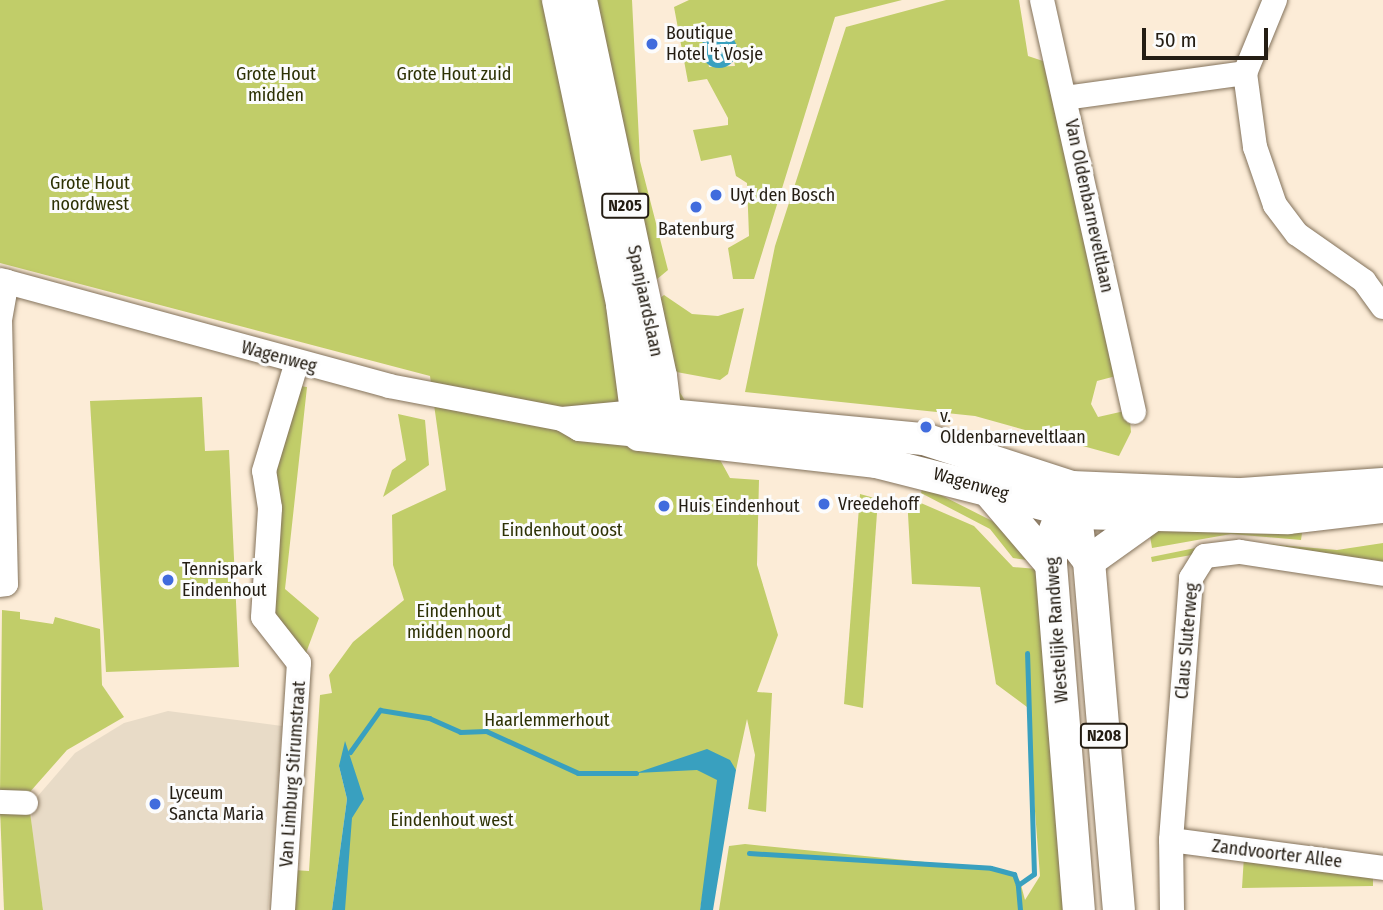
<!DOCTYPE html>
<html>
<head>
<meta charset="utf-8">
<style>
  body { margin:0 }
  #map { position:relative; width:1383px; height:910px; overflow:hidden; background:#fcecd7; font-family:"Fira Sans Condensed",sans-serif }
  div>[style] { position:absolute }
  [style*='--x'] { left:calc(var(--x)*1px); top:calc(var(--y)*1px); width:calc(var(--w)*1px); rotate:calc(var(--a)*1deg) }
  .education>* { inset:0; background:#e8dbc7 }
  .green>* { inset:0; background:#c1cd69 }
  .water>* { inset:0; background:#39a0bf }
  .round { border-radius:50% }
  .stream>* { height:5px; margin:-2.5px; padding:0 2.5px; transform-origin:2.5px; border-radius:2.5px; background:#39a0bf }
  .roads { filter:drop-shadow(0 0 2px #83725b) drop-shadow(0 0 2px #83725b) }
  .minor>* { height:24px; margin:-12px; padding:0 12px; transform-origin:12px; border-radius:12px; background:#fff }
  .major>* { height:32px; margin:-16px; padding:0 16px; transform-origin:16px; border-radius:16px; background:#fff }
  .dots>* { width:19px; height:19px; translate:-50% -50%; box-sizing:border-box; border:4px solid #fcfcfc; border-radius:50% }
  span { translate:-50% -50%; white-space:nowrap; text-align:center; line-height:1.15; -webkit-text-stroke:6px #fcfcfc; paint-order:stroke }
  .shield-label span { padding:2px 5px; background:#fcfcfc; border:2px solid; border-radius:5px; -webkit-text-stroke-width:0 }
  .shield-label { font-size:16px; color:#241d13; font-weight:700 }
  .poi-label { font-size:18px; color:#241d13 }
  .left { translate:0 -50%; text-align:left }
  .park-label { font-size:18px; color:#2d3104 }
  .street-label { font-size:18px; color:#241d13 }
  .scale { position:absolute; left:1142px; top:28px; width:126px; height:32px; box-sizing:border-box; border:4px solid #241d13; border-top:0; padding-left:9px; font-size:21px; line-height:24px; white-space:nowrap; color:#241d13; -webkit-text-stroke:5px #fcfcfc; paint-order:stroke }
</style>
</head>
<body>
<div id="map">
  <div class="education">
    <div style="clip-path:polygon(168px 711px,282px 726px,268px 910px,43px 910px,30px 822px,37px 797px,75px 753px,124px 723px)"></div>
  </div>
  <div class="green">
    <div style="clip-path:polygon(0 0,632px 0,640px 161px,668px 270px,650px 285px,668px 373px,703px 430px,902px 448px,1004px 474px,706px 434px,730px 478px,759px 480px,757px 565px,778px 635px,757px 692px,772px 693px,766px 812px,748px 809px,755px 755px,747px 719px,736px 770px,720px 791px,700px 910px,343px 910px,350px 817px,348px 781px,339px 766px,347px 799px,332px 910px,291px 910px,293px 870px,309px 871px,320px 695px,332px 693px,329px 675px,353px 642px,404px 600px,393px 565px,392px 515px,446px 490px,430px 376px,0 263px)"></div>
    <div style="clip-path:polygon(evenodd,689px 0,902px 0,835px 17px,754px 279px,733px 279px,728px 248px,749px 236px,747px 183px,736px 176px,731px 155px,701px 161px,693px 130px,728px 125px,728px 118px,707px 79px,688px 82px,674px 7px,689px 0,728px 30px,735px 66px,709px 67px,703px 35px,728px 30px)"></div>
    <div style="clip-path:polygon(946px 0,1019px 0,1028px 56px,1043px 61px,1116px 376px,1097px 381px,1091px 404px,1098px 417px,1129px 410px,1131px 432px,1119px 456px,975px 416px,745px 392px,775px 246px,846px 27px)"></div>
    <div style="clip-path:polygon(664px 295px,692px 314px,718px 316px,744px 308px,728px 374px,720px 380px,671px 371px,655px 302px)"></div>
    <div style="clip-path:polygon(291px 385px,307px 387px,285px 589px,319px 618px,306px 653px,268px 610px,270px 476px)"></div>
    <div style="clip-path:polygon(202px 397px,205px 451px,229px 450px,239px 667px,106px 672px,90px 401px)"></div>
    <div style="clip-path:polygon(398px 414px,425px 420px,429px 465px,383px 497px,392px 470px,406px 460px)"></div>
    <div style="clip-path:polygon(923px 486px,1014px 532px,1034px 561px,1013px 558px,990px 529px,921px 493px)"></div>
    <div style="clip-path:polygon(860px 494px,878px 499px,863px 708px,844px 704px)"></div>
    <div style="clip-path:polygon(907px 497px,974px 526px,1013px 567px,1038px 569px,1067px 910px,719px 910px,729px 846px,745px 844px,1005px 870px,1020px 881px,1025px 900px,1040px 876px,1027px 707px,996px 684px,980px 587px,912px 584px)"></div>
    <div style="clip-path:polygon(1230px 526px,1302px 533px,1301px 540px,1231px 534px,1152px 548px,1149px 530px)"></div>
    <div style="clip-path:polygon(1230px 541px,1337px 550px,1383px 543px,1383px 568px,1231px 548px,1152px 562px,1151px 557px)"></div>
    <div style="clip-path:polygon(2px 610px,20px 612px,20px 619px,53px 624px,55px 617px,100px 629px,102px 685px,124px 717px,67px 750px,29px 793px,0 795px)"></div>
    <div style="clip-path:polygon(0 809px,30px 812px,43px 910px,4px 910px)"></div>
    <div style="clip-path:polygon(1244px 856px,1373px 878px,1373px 886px,1242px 888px)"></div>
  </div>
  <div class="water">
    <div class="round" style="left:701px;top:32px;width:36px;height:36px"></div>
    <div style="clip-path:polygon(345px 741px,364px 799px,352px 818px,345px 910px,332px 910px,347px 799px,339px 766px)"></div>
    <div style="clip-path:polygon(707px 749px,730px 760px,736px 770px,713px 910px,700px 910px,717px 780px,697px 770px,636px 773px)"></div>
  </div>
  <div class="stream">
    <div style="--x:350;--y:752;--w:52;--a:-54.5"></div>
    <div style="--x:380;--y:710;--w:50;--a:9.3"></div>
    <div style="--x:429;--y:718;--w:34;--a:24"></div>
    <div style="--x:460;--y:732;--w:26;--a:-2"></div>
    <div style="--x:486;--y:731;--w:101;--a:24.5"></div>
    <div style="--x:578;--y:773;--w:58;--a:0"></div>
    <div style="--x:749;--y:853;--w:242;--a:3.5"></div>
    <div style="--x:991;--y:868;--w:24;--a:15"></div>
    <div style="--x:1014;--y:874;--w:12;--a:70"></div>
    <div style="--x:1020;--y:910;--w:25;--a:-95"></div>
    <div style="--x:1018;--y:885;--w:19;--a:-35"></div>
    <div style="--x:1034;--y:874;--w:221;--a:-91.8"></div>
  </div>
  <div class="roads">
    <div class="minor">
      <div style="--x:1042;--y:0;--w:422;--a:77.4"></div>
      <div style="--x:1275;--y:0;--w:79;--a:112.3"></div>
      <div style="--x:1245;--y:73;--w:75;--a:82.3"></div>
      <div style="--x:1255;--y:147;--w:61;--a:71"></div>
      <div style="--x:1275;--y:205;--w:36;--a:53"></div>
      <div style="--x:1297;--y:234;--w:82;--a:35"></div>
      <div style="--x:1364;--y:281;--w:32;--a:54"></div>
      <div style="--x:1065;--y:98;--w:182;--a:-7.9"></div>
      <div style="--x:0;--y:280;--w:403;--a:15.2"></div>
      <div style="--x:389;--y:386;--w:176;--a:10.8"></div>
      <div style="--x:562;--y:419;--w:20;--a:30"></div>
      <div style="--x:579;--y:429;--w:60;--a:5.7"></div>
      <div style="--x:562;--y:419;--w:75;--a:-5.3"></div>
      <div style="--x:0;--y:585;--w:6;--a:-9"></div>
      <div style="--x:6;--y:584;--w:264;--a:-91.3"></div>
      <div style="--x:0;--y:320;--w:39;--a:-80"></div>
      <div style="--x:0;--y:802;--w:26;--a:2"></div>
      <div style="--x:1171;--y:840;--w:214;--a:7.5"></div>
      <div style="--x:283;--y:910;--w:248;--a:-86.3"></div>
      <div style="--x:299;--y:663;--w:58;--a:-128"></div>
      <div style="--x:263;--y:617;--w:109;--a:-86.3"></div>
      <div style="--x:270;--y:508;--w:37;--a:-99"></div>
      <div style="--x:264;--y:471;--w:114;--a:-73.2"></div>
      <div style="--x:1172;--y:910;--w:70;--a:-90.8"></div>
      <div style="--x:1171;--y:840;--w:263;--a:-85.6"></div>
      <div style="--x:1191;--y:578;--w:26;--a:-58"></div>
      <div style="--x:1205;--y:556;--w:35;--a:-7"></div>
      <div style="--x:1240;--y:552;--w:145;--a:8.7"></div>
    </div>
    <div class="major">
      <div style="--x:558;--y:0;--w:312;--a:78.1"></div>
      <div style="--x:622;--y:305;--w:131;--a:82.5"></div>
      <div style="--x:639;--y:435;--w:239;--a:6.5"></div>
      <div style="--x:876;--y:462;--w:207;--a:14.2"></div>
      <div style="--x:1077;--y:513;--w:211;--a:1.4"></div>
      <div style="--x:1288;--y:518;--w:96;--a:-6.6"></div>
      <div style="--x:581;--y:0;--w:384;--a:78"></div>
      <div style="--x:661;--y:376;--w:58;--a:83.1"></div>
      <div style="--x:637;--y:412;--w:288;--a:5.4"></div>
      <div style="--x:924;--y:439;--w:156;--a:18"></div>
      <div style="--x:1072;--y:487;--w:170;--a:2.4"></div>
      <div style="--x:1242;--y:494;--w:141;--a:-4.1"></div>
      <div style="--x:986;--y:488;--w:100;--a:49.5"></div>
      <div style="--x:1071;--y:490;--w:54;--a:111.8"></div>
      <div style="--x:1051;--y:540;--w:24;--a:90"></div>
      <div style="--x:1051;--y:564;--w:347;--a:85.4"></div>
      <div style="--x:1073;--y:492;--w:57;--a:83"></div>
      <div style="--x:1080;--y:549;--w:15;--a:53"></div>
      <div style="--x:1089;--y:561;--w:350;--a:85.1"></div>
      <div style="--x:1089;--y:561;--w:74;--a:-35.6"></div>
    </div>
  </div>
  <div class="dots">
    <div style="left:652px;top:44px;background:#416cdd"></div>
    <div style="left:716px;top:195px;background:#416cdd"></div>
    <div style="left:696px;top:207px;background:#416cdd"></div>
    <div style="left:926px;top:427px;background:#416cdd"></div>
    <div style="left:824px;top:504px;background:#416cdd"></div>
    <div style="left:664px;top:506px;background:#416cdd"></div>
    <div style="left:168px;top:580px;background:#416cdd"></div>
    <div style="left:155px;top:804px;background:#416cdd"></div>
  </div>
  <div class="shield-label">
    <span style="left:625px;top:206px">N205</span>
    <span style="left:1104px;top:736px">N208</span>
  </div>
  <div class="poi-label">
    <span class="left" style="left:666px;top:44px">Boutique<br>Hotel 't Vosje</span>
    <span class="left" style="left:730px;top:195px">Uyt den Bosch</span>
    <span style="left:696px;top:229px">Batenburg</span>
    <span class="left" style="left:940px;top:427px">v.<br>Oldenbarneveltlaan</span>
    <span class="left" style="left:838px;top:504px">Vreedehoff</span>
    <span class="left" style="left:678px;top:506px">Huis Eindenhout</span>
    <span class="left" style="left:182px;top:580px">Tennispark<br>Eindenhout</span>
    <span class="left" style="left:169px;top:804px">Lyceum<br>Sancta Maria</span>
  </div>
  <div class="park-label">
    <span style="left:454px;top:74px">Grote Hout zuid</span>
    <span style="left:276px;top:85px">Grote Hout<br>midden</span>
    <span style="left:90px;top:194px">Grote Hout<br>noordwest</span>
    <span style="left:562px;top:530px">Eindenhout oost</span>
    <span style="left:459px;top:622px">Eindenhout<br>midden noord</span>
    <span style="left:547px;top:720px">Haarlemmerhout</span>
    <span style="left:452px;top:820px">Eindenhout west</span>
  </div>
  <div class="street-label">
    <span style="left:1089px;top:206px;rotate:78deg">Van Oldenbarneveltlaan</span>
    <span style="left:645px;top:301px;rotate:78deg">Spanjaardslaan</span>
    <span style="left:279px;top:357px;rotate:15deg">Wagenweg</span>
    <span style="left:971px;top:484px;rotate:16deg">Wagenweg</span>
    <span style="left:1057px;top:630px;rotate:-94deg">Westelijke Randweg</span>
    <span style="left:1187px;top:641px;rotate:-85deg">Claus Sluterweg</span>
    <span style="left:293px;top:774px;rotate:-86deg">Van Limburg Stirumstraat</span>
    <span style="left:1277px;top:854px;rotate:7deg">Zandvoorter Allee</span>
  </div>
  <div class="scale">50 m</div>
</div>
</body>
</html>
